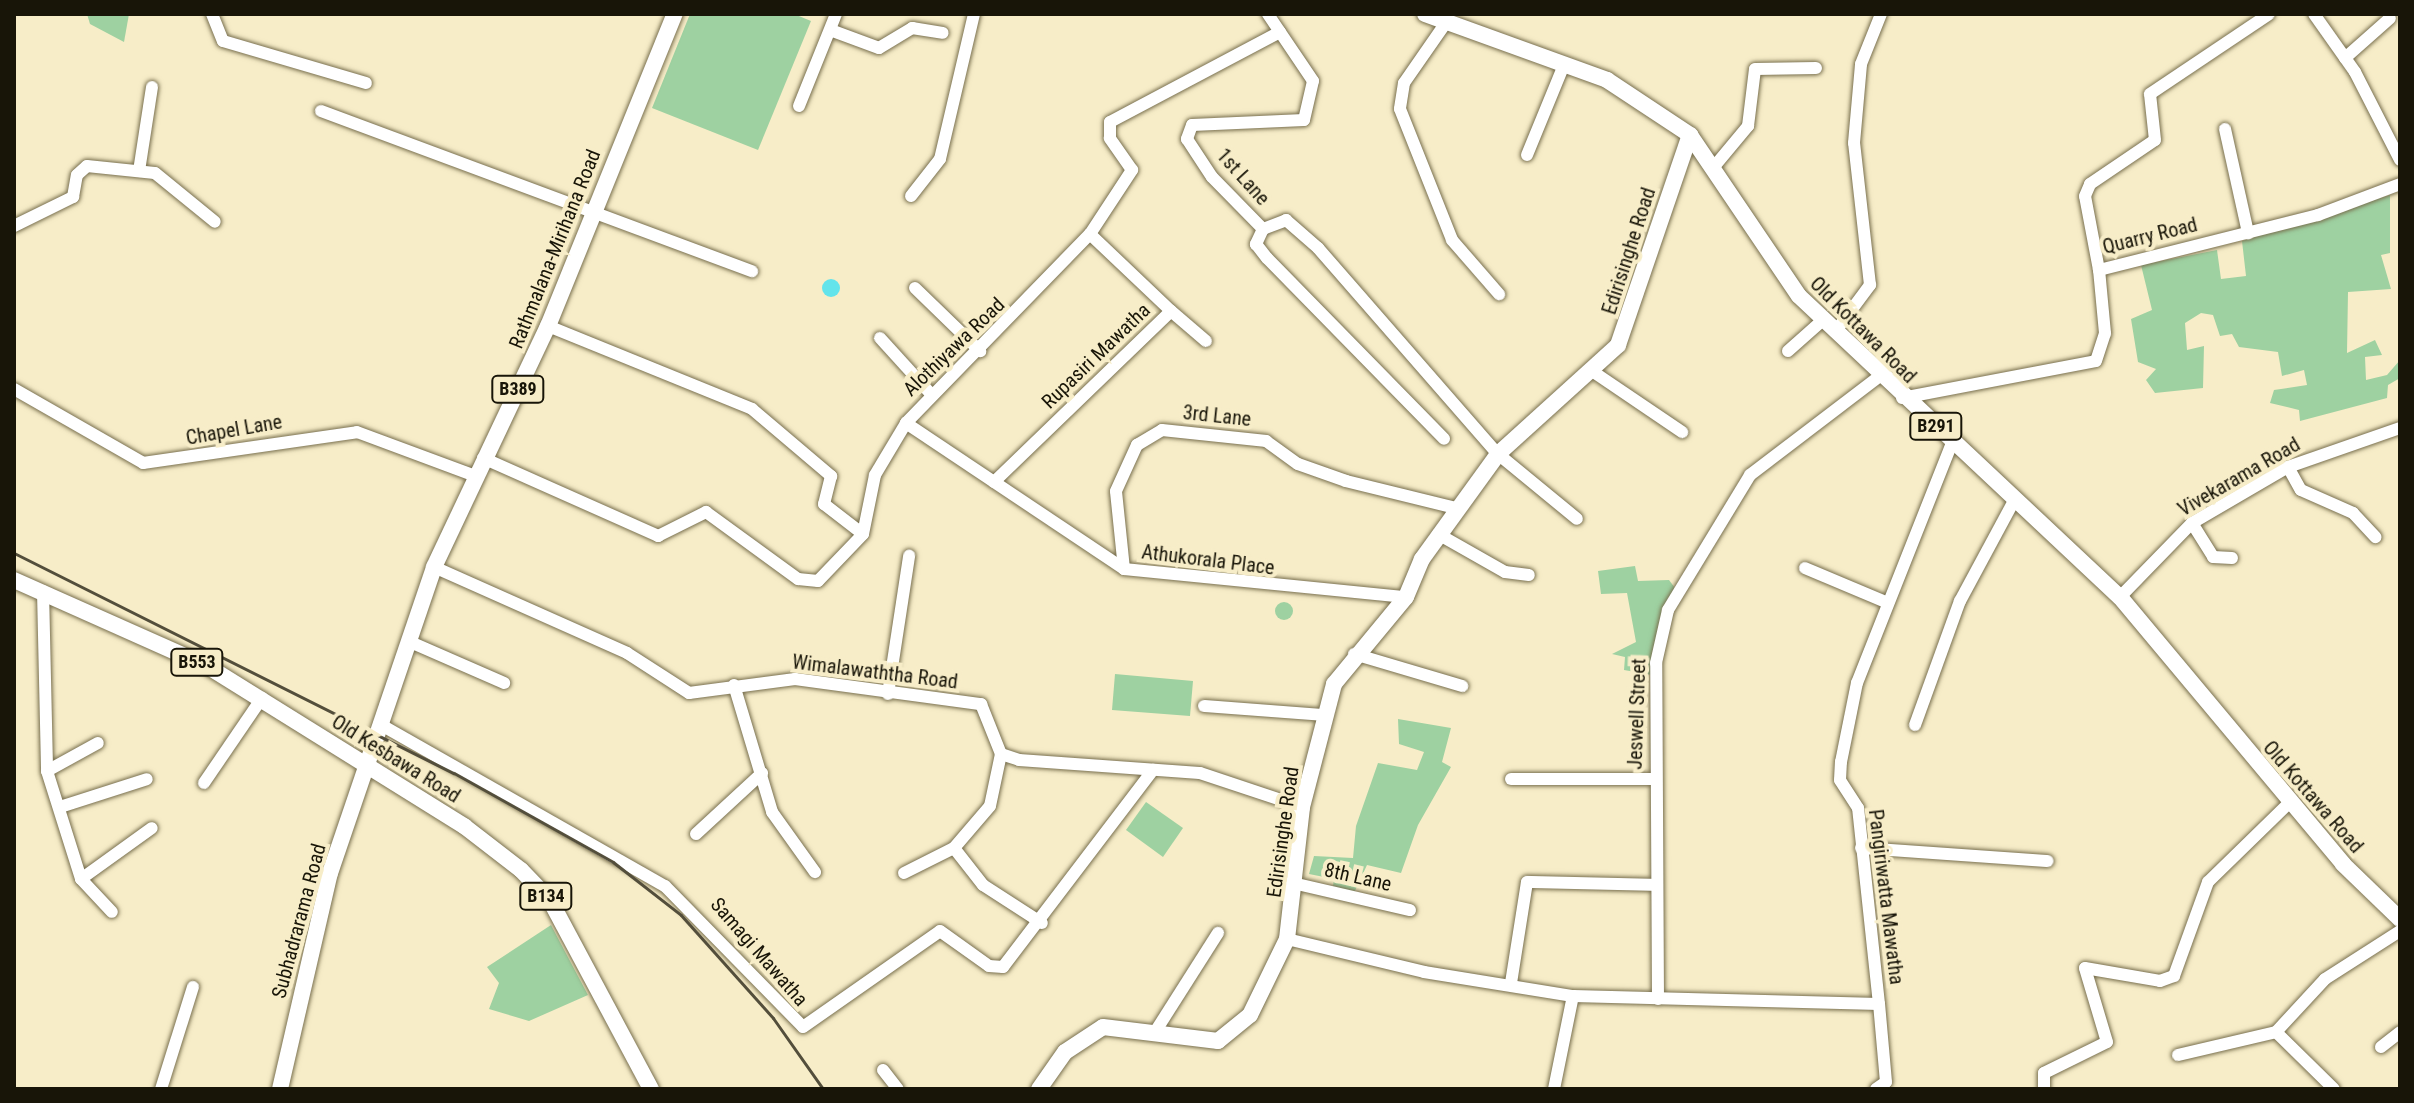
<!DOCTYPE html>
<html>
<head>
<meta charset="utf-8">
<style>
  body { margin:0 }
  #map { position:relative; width:2414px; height:1103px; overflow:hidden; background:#f7edc8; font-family:"Roboto Condensed",sans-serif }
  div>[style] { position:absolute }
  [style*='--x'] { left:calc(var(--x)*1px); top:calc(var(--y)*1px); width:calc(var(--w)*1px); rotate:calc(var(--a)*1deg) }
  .green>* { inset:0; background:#9ed1a1 }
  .round { border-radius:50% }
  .water>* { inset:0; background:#63e4eb }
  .roads { filter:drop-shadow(0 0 2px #786f4e) drop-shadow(0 0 2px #786f4e) }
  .minor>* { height:12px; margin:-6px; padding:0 6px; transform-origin:6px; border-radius:6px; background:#fff }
  .major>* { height:16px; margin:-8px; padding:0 8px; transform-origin:8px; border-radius:8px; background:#fff }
  .rail>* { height:3px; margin:-1.5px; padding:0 1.5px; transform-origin:1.5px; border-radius:1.5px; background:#534e3b }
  span { translate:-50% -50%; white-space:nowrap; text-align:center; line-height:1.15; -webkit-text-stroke:8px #f7edc8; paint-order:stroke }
  .shield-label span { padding:2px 6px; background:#f7edc8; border:2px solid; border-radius:6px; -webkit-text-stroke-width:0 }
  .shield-label { font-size:18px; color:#181508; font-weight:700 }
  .street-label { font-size:20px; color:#181508 }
  .frame { position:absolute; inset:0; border:16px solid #181508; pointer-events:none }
</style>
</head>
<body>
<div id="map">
  <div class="green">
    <div style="clip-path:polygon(87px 14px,129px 14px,124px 42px,90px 24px)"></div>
    <div style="clip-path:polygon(690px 14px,794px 14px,811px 21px,758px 150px,652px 108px)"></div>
    <div style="clip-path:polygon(2390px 195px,2390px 253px,2381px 255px,2391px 289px,2348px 292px,2347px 353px,2375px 340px,2382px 355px,2365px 357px,2366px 380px,2387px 375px,2400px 360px,2400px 378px,2388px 385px,2387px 398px,2300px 421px,2299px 410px,2270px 403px,2274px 390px,2307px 385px,2304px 370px,2282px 376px,2278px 352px,2239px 347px,2232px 334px,2220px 336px,2213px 315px,2201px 313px,2185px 323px,2187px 350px,2204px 346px,2203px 388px,2155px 393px,2146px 380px,2156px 369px,2138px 362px,2131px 319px,2152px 310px,2141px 265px,2217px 250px,2221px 279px,2246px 276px,2242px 241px)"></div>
    <div style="clip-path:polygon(1635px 566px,1638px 581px,1669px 580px,1675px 588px,1652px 675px,1624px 670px,1625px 657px,1612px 654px,1636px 642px,1627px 593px,1601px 594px,1598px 571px)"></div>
    <div class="round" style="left:1275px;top:602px;width:18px;height:18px"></div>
    <div style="clip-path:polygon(1115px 674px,1193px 681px,1190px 716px,1112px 710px)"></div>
    <div style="clip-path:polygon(1398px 719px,1451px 728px,1442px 762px,1451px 767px,1418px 825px,1401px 873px,1367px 865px,1354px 893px,1333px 886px,1334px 879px,1309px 874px,1314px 856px,1353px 858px,1356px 826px,1378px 763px,1417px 770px,1424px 752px,1399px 744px)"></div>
    <div style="clip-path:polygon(1146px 802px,1183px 828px,1163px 857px,1126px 830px)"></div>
    <div style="clip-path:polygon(551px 925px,588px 995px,529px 1021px,489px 1009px,499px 983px,487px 967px)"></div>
  </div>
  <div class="water">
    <div class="round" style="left:822px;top:279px;width:18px;height:18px"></div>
  </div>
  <div class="roads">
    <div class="minor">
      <div style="--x:212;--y:14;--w:29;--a:68"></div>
      <div style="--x:223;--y:41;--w:149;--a:16.4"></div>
      <div style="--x:2314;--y:14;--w:71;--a:54.7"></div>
      <div style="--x:2355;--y:72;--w:99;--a:62.9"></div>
      <div style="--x:1445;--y:24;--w:72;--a:124.8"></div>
      <div style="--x:1404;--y:83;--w:26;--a:99"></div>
      <div style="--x:1400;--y:109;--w:141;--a:68.3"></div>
      <div style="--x:1452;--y:240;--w:72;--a:49"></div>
      <div style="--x:833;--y:31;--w:49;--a:20.3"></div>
      <div style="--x:879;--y:48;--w:39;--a:-31"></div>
      <div style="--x:912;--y:28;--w:31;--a:9"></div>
      <div style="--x:1280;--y:32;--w:59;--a:56"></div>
      <div style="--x:1313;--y:81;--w:40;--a:103"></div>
      <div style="--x:1304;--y:120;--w:112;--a:177.4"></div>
      <div style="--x:1192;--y:125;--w:15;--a:110"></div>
      <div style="--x:1187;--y:139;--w:45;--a:56.7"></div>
      <div style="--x:1212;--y:177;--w:73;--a:45.6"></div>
      <div style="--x:1263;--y:229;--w:25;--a:-21"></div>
      <div style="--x:1286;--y:220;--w:43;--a:41.2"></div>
      <div style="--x:1318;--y:248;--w:274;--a:48.9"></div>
      <div style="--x:1498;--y:454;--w:102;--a:39.4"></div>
      <div style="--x:2345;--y:58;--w:60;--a:-41.6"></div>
      <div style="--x:799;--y:106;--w:99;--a:-68.1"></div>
      <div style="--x:321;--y:111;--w:460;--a:20.4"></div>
      <div style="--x:2225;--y:129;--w:107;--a:77.5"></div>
      <div style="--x:1527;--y:155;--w:97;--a:-67.7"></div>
      <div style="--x:1713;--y:168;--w:55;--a:-50.2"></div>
      <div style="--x:1748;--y:126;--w:57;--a:-83"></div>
      <div style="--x:1755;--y:69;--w:61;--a:-0.9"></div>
      <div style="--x:139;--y:171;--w:85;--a:-81.2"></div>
      <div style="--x:911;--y:196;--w:47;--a:-51.9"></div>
      <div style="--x:940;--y:159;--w:149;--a:-76.8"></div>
      <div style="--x:14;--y:226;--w:66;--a:-26.2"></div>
      <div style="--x:73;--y:197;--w:22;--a:-80"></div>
      <div style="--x:77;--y:175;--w:13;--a:-42"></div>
      <div style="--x:87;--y:166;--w:68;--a:5.9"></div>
      <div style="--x:155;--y:173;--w:77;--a:39.2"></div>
      <div style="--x:1263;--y:229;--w:17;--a:115"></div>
      <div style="--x:1256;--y:244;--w:18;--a:52"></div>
      <div style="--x:1267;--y:258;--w:253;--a:45.6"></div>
      <div style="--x:2099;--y:270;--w:75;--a:-100.7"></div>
      <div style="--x:2085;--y:196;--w:13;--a:-67"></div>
      <div style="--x:2090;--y:184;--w:78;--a:-34.1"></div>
      <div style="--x:2155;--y:140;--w:46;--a:-96.2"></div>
      <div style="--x:2150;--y:94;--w:143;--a:-33.9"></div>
      <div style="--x:915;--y:288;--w:91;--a:44.1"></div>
      <div style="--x:1171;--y:311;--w:46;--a:40.6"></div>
      <div style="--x:548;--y:326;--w:220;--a:22.1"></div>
      <div style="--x:752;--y:409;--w:104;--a:40.3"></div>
      <div style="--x:831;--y:476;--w:29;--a:104"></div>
      <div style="--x:824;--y:504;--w:49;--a:37.6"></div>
      <div style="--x:1835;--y:332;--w:59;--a:-53.3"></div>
      <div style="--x:1870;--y:285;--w:143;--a:-96.4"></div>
      <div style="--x:1854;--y:143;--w:79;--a:-84.9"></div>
      <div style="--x:1861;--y:64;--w:54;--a:-68.2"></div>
      <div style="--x:880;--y:338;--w:74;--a:47.7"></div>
      <div style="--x:1788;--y:351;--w:47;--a:-41.5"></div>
      <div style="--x:1592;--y:371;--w:109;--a:34.1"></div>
      <div style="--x:14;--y:389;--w:149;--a:29.8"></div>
      <div style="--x:143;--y:463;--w:216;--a:-8.2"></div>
      <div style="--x:357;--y:432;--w:126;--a:20.4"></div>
      <div style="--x:1902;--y:398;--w:197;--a:-10.8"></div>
      <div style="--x:2096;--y:361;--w:29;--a:-72"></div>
      <div style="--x:2105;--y:333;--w:63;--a:-95.4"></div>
      <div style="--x:2099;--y:270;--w:226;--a:-14.1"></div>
      <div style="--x:2318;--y:215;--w:88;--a:-20.7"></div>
      <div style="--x:906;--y:423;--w:262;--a:33.8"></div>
      <div style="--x:1124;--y:569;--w:283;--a:5.7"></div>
      <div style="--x:483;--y:458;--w:192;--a:24"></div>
      <div style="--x:658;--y:536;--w:54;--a:-26.6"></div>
      <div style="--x:706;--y:512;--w:114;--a:36.1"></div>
      <div style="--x:798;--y:579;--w:20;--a:6"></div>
      <div style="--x:818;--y:581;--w:65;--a:-46.2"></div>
      <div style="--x:863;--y:534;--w:60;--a:-78.5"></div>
      <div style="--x:875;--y:475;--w:61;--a:-59.2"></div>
      <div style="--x:906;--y:423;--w:264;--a:-45.8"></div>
      <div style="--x:2288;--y:467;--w:26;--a:61"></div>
      <div style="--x:2301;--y:490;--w:57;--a:23.9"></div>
      <div style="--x:2353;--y:513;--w:33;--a:47"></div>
      <div style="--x:994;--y:482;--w:246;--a:-44"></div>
      <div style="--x:1171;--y:311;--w:112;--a:-136.5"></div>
      <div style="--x:1090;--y:234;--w:77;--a:-56.7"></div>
      <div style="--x:1132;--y:170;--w:39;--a:-125"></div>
      <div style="--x:1110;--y:138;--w:16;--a:-90"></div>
      <div style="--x:1110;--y:122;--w:192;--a:-27.9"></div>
      <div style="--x:1280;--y:32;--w:22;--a:-124"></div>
      <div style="--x:2192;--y:523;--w:40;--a:58"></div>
      <div style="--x:2213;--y:557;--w:19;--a:3"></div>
      <div style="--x:1438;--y:534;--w:77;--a:29.6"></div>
      <div style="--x:1505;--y:572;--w:24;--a:7"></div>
      <div style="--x:434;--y:567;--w:211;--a:24"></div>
      <div style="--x:627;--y:653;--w:74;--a:32.8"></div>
      <div style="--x:689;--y:693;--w:107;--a:-7.5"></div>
      <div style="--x:795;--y:679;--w:188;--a:7.7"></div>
      <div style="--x:981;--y:704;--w:54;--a:68.2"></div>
      <div style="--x:1001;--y:754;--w:19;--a:18"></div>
      <div style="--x:1019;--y:760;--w:181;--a:4.1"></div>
      <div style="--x:1200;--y:773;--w:108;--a:18.4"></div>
      <div style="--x:1805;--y:568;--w:88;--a:22.8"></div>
      <div style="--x:1124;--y:569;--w:78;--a:-95.9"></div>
      <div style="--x:1116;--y:491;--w:51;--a:-65.5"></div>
      <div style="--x:1137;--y:445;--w:29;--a:-31"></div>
      <div style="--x:1162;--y:430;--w:105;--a:6"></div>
      <div style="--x:1266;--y:441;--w:39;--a:36"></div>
      <div style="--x:1298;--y:464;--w:51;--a:19.5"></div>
      <div style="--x:1346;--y:481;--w:117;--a:13.8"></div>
      <div style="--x:43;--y:591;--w:180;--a:88.7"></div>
      <div style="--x:47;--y:771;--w:113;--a:72.5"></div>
      <div style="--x:81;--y:879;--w:45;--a:46.8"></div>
      <div style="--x:2120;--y:597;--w:103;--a:-45.8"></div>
      <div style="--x:2192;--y:523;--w:111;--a:-30.3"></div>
      <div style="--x:2288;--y:467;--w:119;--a:-19.2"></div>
      <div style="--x:408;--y:641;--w:105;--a:23.6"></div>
      <div style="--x:1354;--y:654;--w:113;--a:16.5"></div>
      <div style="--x:734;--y:685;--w:133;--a:73.3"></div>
      <div style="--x:772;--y:812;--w:74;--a:54.4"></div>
      <div style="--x:888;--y:694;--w:140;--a:-81.3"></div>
      <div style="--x:1204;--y:706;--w:119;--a:4.3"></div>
      <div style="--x:1915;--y:725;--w:132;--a:-70.1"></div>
      <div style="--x:1960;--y:601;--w:116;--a:-61.7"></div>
      <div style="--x:383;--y:726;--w:324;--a:29.6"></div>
      <div style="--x:665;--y:886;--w:197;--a:45.6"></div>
      <div style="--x:803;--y:1027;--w:167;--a:-35"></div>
      <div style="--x:940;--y:931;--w:60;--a:35.5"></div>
      <div style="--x:989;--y:966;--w:14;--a:4"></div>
      <div style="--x:1003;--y:967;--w:248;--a:-52.7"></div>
      <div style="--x:47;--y:771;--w:58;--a:-28.8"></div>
      <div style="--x:1511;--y:779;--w:144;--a:0"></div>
      <div style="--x:204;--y:783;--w:103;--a:-55.7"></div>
      <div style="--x:60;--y:807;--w:91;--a:-17.8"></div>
      <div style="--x:696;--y:834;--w:90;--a:-42.7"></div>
      <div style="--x:954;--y:848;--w:47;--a:51.9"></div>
      <div style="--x:983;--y:885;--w:70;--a:32.8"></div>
      <div style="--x:1861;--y:848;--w:187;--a:4"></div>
      <div style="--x:904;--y:873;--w:56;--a:-26.6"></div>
      <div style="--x:954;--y:848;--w:55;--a:-49.4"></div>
      <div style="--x:990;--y:806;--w:53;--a:-78.1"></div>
      <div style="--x:81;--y:879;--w:87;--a:-35.7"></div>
      <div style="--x:1297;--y:884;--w:116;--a:13"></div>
      <div style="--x:1287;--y:939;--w:141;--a:13.5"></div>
      <div style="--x:1424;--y:972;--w:151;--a:9.2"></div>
      <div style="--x:1573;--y:996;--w:306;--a:1.5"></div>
      <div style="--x:1511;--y:983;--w:102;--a:-81"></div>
      <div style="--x:1527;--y:882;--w:128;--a:1.3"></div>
      <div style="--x:1658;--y:999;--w:336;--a:-90.3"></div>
      <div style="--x:1656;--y:663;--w:54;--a:-77.2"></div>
      <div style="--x:1668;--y:610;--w:158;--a:-58.7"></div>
      <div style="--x:1750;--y:475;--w:163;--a:-37.3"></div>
      <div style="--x:1157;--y:1029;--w:114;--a:-57.6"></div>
      <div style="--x:2276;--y:1032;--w:72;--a:-47.2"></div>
      <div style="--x:2325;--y:979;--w:89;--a:-32.6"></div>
      <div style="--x:2276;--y:1032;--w:81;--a:44.5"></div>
      <div style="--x:2381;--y:1047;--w:24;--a:-38"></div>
      <div style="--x:2178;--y:1055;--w:101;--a:-13.2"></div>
      <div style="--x:883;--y:1070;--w:24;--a:52"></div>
      <div style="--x:161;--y:1089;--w:107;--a:-72.6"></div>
      <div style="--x:1554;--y:1089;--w:95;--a:-78.5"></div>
      <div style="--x:1876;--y:1089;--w:12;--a:-35"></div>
      <div style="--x:1886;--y:1082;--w:78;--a:-95.1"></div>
      <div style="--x:1879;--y:1004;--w:197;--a:-96.1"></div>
      <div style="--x:1858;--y:808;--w:33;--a:-123"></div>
      <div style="--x:1840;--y:780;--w:18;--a:-87"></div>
      <div style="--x:1841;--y:762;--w:81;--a:-78.6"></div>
      <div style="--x:1857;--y:683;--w:261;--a:-68.4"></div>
      <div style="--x:2044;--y:1089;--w:16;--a:-90"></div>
      <div style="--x:2044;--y:1073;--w:70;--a:-26.2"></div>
      <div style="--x:2107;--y:1042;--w:77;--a:-106.6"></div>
      <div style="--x:2085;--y:968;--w:76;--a:9.8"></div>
      <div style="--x:2160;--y:981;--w:15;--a:-20"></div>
      <div style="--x:2174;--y:976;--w:100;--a:-70.1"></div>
      <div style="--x:2208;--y:882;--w:115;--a:-44.3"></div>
    </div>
    <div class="major">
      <div style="--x:1425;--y:14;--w:194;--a:19.9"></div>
      <div style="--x:1607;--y:80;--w:100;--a:33.5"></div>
      <div style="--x:1690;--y:135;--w:194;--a:55.9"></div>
      <div style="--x:1799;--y:296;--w:440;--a:43.2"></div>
      <div style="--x:2120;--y:597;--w:348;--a:50.1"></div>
      <div style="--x:2343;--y:864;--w:79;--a:44"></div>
      <div style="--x:14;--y:580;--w:211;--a:24"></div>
      <div style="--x:207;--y:666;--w:303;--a:31.9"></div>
      <div style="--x:464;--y:826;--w:72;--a:37.7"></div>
      <div style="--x:521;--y:870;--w:42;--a:46"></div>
      <div style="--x:550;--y:900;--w:214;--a:61.9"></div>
      <div style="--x:280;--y:1089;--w:222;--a:-77"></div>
      <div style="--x:330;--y:873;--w:323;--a:-71.2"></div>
      <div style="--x:434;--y:567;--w:267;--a:-64.7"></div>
      <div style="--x:548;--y:326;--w:337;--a:-67.9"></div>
      <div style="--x:1039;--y:1089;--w:45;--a:-54.9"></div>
      <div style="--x:1065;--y:1052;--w:45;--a:-33.3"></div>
      <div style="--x:1103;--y:1027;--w:116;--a:6.9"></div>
      <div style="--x:1218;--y:1041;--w:41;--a:-39.1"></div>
      <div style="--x:1250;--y:1015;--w:85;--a:-64"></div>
      <div style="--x:1287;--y:939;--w:133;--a:-83.5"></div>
      <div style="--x:1302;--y:807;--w:127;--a:-75.4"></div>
      <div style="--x:1334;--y:684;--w:113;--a:-50.4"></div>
      <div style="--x:1406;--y:597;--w:41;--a:-67.2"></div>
      <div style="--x:1422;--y:559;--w:130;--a:-54.1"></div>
      <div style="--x:1498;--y:454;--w:162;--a:-42.2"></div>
      <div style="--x:1618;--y:345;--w:222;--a:-71.1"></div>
    </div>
  </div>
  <div class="rail">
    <div style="--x:14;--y:553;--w:492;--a:26.6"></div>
    <div style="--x:454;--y:773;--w:182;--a:29.2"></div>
    <div style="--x:613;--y:862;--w:86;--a:37.9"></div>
    <div style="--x:681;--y:915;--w:138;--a:48.2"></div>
    <div style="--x:773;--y:1018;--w:87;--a:54.8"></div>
  </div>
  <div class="shield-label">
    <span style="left:518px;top:389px">B389</span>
    <span style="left:1936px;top:426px">B291</span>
    <span style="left:197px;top:662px">B553</span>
    <span style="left:546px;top:896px">B134</span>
  </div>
  <div class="street-label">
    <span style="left:1243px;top:177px;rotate:48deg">1st Lane</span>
    <span style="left:2150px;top:236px;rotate:-14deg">Quarry Road</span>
    <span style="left:555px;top:249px;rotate:-68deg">Rathmalana-Mirihana Road</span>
    <span style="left:1629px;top:251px;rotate:-72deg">Edirisinghe Road</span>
    <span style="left:1863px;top:330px;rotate:45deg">Old Kottawa Road</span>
    <span style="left:954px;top:347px;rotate:-44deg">Alothiyawa Road</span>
    <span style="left:1096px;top:356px;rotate:-44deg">Rupasiri Mawatha</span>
    <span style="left:1217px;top:416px;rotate:6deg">3rd Lane</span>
    <span style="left:234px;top:430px;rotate:-10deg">Chapel Lane</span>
    <span style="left:2239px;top:477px;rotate:-30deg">Vivekarama Road</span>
    <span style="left:1208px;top:560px;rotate:7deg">Athukorala Place</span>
    <span style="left:875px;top:672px;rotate:7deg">Wimalawaththa Road</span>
    <span style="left:1637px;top:714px;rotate:-88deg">Jeswell Street</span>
    <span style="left:396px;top:759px;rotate:32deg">Old Kesbawa Road</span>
    <span style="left:2313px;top:797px;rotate:49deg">Old Kottawa Road</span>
    <span style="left:1283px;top:832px;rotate:-82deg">Edirisinghe Road</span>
    <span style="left:1358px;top:877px;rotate:13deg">8th Lane</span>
    <span style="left:1886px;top:897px;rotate:83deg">Pangiriwatta Mawatha</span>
    <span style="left:299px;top:921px;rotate:-75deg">Subhadrarama Road</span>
    <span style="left:759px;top:952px;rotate:49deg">Samagi Mawatha</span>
  </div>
  <div class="frame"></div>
</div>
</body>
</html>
